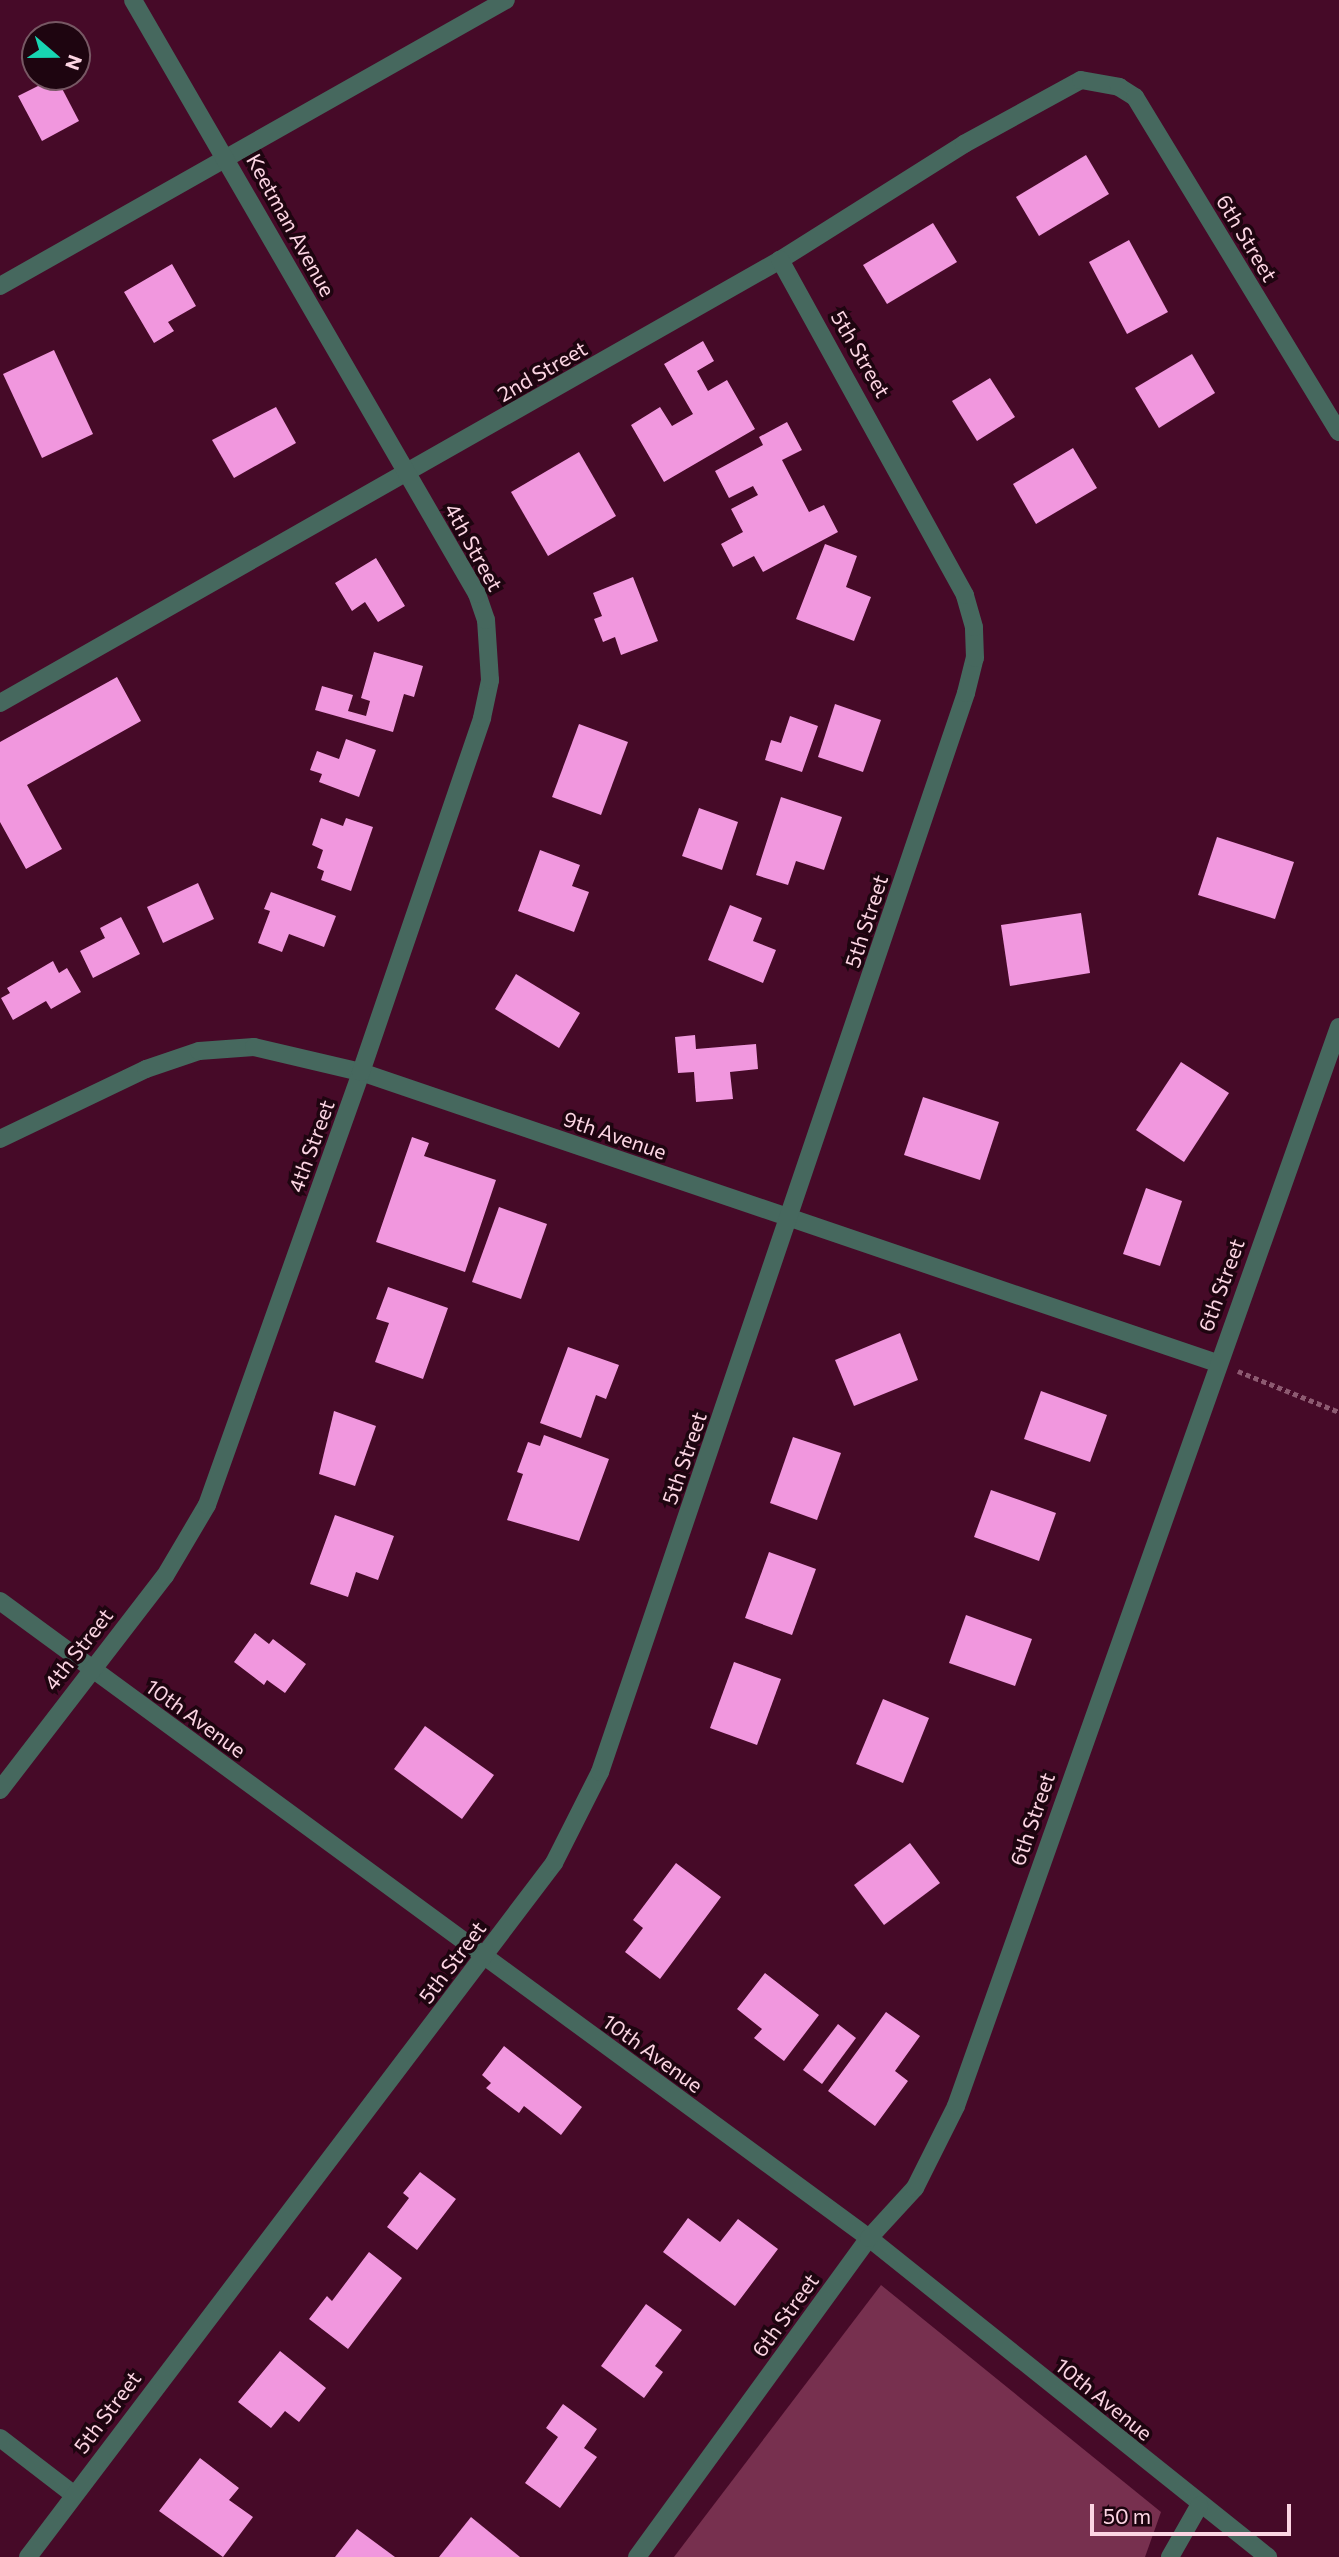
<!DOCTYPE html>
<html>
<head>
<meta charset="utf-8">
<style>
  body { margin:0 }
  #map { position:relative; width:1339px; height:2557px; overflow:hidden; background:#460a28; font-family:Commissioner,sans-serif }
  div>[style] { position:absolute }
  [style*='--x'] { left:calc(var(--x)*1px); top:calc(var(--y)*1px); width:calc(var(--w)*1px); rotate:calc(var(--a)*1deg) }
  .green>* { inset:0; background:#77304f }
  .building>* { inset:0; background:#f197de }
  .path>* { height:4.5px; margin-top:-2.25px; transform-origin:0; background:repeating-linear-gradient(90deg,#8d5a71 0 5px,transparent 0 8.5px) }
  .minor>* { height:18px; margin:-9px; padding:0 9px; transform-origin:9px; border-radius:9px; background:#46685e }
  .tertiary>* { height:18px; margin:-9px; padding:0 9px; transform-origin:9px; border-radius:9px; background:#46685e }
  span { translate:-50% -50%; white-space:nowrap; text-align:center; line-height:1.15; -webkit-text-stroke:7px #1e0510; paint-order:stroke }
  .street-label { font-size:21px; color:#fcd5e3 }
  .north { position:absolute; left:21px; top:21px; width:70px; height:70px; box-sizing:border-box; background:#1e0510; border:2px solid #775864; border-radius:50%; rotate:110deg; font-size:19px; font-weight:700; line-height:28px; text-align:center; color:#fcd5e3 }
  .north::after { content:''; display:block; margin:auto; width:24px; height:32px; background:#18d5b2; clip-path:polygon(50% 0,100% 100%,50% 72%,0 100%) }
  .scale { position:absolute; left:1090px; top:2504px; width:201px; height:32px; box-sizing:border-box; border:4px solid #fcd5e3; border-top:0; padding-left:9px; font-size:21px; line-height:24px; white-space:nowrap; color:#fcd5e3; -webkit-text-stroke:5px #1e0510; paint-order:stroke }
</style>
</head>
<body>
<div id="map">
  <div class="green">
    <div style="clip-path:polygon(881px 2285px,1161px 2512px,1145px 2557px,674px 2557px)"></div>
  </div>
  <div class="building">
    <div style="clip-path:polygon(56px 77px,79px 121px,42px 141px,18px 96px)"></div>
    <div style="clip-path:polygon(1086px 155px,1109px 194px,1039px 236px,1016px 197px)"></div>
    <div style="clip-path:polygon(933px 223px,957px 262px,887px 304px,863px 265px)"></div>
    <div style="clip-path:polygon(1129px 240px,1168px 312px,1127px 334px,1089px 262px)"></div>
    <div style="clip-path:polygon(172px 264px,196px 306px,168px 322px,174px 331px,154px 343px,124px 292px)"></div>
    <div style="clip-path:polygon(703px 341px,714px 361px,697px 371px,708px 391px,727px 380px,755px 429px,664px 482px,631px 425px,660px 407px,672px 426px,693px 414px,664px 364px)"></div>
    <div style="clip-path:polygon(54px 350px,93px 434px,42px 458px,3px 374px)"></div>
    <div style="clip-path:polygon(1192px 354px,1215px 393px,1159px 428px,1135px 388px)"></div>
    <div style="clip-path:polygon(990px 378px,1015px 417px,977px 441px,952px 401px)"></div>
    <div style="clip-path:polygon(276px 407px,296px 443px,234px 478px,212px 440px)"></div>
    <div style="clip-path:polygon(787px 422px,802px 450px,782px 460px,809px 512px,824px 505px,838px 532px,763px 572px,754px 556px,733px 567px,721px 544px,743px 532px,731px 509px,758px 495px,753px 486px,729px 498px,715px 471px,763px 445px,759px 437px)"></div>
    <div style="clip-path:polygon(1073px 448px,1097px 488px,1036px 524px,1013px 484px)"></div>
    <div style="clip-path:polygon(579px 452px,616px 516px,548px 556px,511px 492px)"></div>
    <div style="clip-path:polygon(825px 544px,857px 556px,846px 587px,871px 597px,854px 641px,796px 619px)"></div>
    <div style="clip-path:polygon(376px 558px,405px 606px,378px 622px,365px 602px,352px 611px,335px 583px)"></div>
    <div style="clip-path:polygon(633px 577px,658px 641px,621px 655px,615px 637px,603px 642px,594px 619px,602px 616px,593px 593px)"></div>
    <div style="clip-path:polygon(374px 652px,423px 666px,414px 697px,404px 694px,393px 732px,315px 710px,322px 686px,353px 695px,348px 711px,366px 716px,370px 701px,361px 698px)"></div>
    <div style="clip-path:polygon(117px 677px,141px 721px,27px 785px,62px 849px,26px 869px,0 822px,0 742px)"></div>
    <div style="clip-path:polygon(835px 704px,881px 720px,863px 772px,818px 757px)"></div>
    <div style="clip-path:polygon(790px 716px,818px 726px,802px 772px,765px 760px,771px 740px,781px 743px)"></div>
    <div style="clip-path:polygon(579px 724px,628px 742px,601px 815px,552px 797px)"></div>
    <div style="clip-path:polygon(346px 739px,376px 750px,359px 797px,319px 782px,322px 774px,310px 770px,317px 751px,339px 759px)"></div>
    <div style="clip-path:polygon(781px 797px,842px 817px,824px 870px,796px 861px,788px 885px,756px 875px)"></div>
    <div style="clip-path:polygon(699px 808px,738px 822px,722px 870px,682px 856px)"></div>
    <div style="clip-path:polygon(321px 818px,343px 826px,346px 818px,373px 827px,351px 891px,321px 880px,324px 871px,317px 868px,323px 850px,312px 845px)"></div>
    <div style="clip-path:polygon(1217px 837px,1294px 862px,1275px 919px,1198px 895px)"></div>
    <div style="clip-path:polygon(540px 850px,580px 865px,572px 886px,589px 892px,574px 932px,518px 911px)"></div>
    <div style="clip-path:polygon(198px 883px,214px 919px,163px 943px,147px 907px)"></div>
    <div style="clip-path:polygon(271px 892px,336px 916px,324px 947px,289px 934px,282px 952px,258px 943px,270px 911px,264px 909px)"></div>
    <div style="clip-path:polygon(730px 905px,762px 918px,753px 941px,776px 950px,763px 983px,708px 960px)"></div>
    <div style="clip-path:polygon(1081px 913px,1090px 973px,1010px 986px,1001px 925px)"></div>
    <div style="clip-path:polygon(121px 917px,140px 954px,93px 978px,80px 951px,105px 938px,100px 928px)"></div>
    <div style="clip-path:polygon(53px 961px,59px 973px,67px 968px,81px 992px,51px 1009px,46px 1001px,13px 1020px,1px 998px,10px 993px,7px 988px)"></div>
    <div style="clip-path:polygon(516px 974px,580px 1013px,559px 1048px,495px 1009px)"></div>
    <div style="clip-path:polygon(695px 1035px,696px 1049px,756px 1044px,758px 1069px,730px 1072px,733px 1099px,696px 1102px,694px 1072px,678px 1073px,675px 1037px)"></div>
    <div style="clip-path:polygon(1181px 1062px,1229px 1093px,1184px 1162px,1136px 1130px)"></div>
    <div style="clip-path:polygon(923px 1097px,999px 1122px,980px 1180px,904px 1155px)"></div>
    <div style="clip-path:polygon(412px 1137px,429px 1143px,424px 1156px,496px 1180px,465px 1272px,376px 1242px)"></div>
    <div style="clip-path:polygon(1146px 1188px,1182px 1201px,1160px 1266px,1123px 1254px)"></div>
    <div style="clip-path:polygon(499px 1207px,547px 1224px,521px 1299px,472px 1282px)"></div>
    <div style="clip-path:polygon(388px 1287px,448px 1308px,423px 1379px,375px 1362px,389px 1323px,376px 1319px)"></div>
    <div style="clip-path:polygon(900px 1333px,918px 1380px,854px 1406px,835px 1360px)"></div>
    <div style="clip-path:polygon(568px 1347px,619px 1365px,606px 1399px,596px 1395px,581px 1438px,540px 1423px)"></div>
    <div style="clip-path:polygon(1041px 1391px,1107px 1415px,1090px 1462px,1024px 1439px)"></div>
    <div style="clip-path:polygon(334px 1411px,376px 1426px,355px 1486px,319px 1474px)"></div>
    <div style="clip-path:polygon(544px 1435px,609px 1459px,579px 1541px,507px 1520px,523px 1474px,517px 1472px,528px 1442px,540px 1446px)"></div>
    <div style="clip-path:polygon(793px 1437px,841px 1453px,817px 1520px,770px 1503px)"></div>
    <div style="clip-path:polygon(991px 1490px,1056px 1513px,1039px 1561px,974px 1537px)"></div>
    <div style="clip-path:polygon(335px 1515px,394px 1536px,378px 1580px,356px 1572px,348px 1597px,310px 1584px)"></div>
    <div style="clip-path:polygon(769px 1552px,816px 1569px,792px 1635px,745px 1618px)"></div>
    <div style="clip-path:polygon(966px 1615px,1032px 1639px,1015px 1686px,949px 1663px)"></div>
    <div style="clip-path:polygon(255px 1633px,269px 1644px,273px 1639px,306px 1664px,285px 1693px,267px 1680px,264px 1685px,234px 1662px)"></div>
    <div style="clip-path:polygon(734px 1662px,781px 1679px,757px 1745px,710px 1728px)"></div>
    <div style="clip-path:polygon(883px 1699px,929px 1718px,903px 1783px,856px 1764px)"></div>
    <div style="clip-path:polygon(425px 1726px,494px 1775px,462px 1819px,394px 1769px)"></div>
    <div style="clip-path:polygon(910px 1843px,940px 1883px,884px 1925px,854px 1885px)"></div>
    <div style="clip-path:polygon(676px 1863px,721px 1897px,660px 1979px,625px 1952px,643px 1928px,633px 1920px)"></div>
    <div style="clip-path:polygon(765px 1973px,819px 2015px,784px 2061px,754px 2038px,762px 2029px,737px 2009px)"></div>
    <div style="clip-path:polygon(886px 2012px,920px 2036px,895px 2071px,908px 2081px,875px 2126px,828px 2091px)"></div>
    <div style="clip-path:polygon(838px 2024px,856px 2038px,822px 2084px,803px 2070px)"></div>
    <div style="clip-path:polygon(504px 2046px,582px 2107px,561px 2135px,524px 2106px,519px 2113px,486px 2088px,491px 2083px,482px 2075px)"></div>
    <div style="clip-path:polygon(420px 2172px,456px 2199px,417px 2250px,387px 2227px,409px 2198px,403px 2193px)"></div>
    <div style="clip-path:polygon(688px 2218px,720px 2242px,738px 2219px,778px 2249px,735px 2306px,663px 2252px)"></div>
    <div style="clip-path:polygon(369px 2252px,402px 2278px,348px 2349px,309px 2319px,327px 2296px,332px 2301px)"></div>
    <div style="clip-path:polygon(646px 2304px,682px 2330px,655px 2366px,663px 2372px,644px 2398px,601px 2366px)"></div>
    <div style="clip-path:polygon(280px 2351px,326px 2388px,299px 2422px,285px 2411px,271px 2428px,238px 2402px)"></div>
    <div style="clip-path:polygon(563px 2404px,597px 2429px,584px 2448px,597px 2457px,560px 2508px,525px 2483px,558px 2437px,546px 2428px)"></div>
    <div style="clip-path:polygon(200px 2458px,239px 2488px,229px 2500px,253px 2517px,223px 2557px,159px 2511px)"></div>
    <div style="clip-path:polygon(471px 2517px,520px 2557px,439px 2557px)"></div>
    <div style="clip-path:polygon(357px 2529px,395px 2557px,335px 2557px)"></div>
  </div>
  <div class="path">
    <div style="--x:1238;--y:1371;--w:109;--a:22.1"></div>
  </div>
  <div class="minor">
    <div style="--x:0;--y:286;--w:581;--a:-29.48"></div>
    <div style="--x:0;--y:703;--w:897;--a:-29.59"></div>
    <div style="--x:780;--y:260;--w:218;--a:-32.2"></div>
    <div style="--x:964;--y:144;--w:133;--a:-28.7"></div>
    <div style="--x:1081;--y:80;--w:39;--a:10"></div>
    <div style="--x:1119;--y:87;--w:19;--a:32"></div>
    <div style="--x:1135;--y:97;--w:392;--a:58.7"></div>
    <div style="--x:0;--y:1139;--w:162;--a:-25.6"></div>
    <div style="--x:146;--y:1069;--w:56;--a:-18.8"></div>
    <div style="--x:199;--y:1051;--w:55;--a:-4.2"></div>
    <div style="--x:254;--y:1047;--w:110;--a:13.2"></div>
    <div style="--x:361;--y:1072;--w:904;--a:18.78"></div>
    <div style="--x:0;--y:1601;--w:1077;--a:36.24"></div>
    <div style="--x:869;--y:2238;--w:511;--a:38.64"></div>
    <div style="--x:0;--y:2438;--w:92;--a:37.5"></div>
    <div style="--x:28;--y:2557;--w:871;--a:-52.84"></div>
    <div style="--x:554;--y:1863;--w:102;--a:-63.2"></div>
    <div style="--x:600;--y:1772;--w:1139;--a:-71.26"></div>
    <div style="--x:966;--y:693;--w:36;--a:-76"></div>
    <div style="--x:975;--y:658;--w:31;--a:-92"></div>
    <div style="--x:974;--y:627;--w:33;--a:-106"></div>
    <div style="--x:965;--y:595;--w:383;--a:-118.9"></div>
    <div style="--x:637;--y:2557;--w:394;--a:-54"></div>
    <div style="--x:869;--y:2238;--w:68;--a:-47.4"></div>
    <div style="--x:915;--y:2188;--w:92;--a:-63.4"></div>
    <div style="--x:956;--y:2106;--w:1145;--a:-70.46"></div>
    <div style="--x:1170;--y:2557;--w:59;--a:-60.4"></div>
  </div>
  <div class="tertiary">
    <div style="--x:0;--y:1790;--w:270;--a:-52.4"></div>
    <div style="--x:165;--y:1576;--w:82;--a:-59.4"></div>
    <div style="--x:207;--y:1505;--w:460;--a:-70.4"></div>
    <div style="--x:361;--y:1072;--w:374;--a:-71.1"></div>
    <div style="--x:482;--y:718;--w:39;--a:-78"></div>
    <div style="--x:490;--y:680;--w:60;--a:-93.8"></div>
    <div style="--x:486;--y:620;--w:28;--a:-109"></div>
    <div style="--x:477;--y:594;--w:686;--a:-120.08"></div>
  </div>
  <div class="street-label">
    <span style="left:291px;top:225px;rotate:61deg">Keetman Avenue</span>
    <span style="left:1247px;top:238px;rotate:59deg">6th Street</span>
    <span style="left:861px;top:354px;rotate:60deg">5th Street</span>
    <span style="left:542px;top:371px;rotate:-30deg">2nd Street</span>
    <span style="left:474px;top:547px;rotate:61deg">4th Street</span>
    <span style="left:866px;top:921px;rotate:-72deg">5th Street</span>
    <span style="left:615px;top:1135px;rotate:19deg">9th Avenue</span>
    <span style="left:311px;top:1146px;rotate:-70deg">4th Street</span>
    <span style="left:1221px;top:1285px;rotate:-70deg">6th Street</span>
    <span style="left:684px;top:1458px;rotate:-71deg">5th Street</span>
    <span style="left:78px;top:1649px;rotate:-52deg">4th Street</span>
    <span style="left:196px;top:1718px;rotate:36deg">10th Avenue</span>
    <span style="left:1032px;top:1819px;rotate:-71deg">6th Street</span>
    <span style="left:452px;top:1962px;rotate:-53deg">5th Street</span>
    <span style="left:653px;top:2053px;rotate:36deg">10th Avenue</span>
    <span style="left:785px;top:2315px;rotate:-54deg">6th Street</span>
    <span style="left:1104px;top:2399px;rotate:39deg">10th Avenue</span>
    <span style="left:107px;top:2412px;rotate:-53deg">5th Street</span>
  </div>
  <div class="north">N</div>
  <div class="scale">50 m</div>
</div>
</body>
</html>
